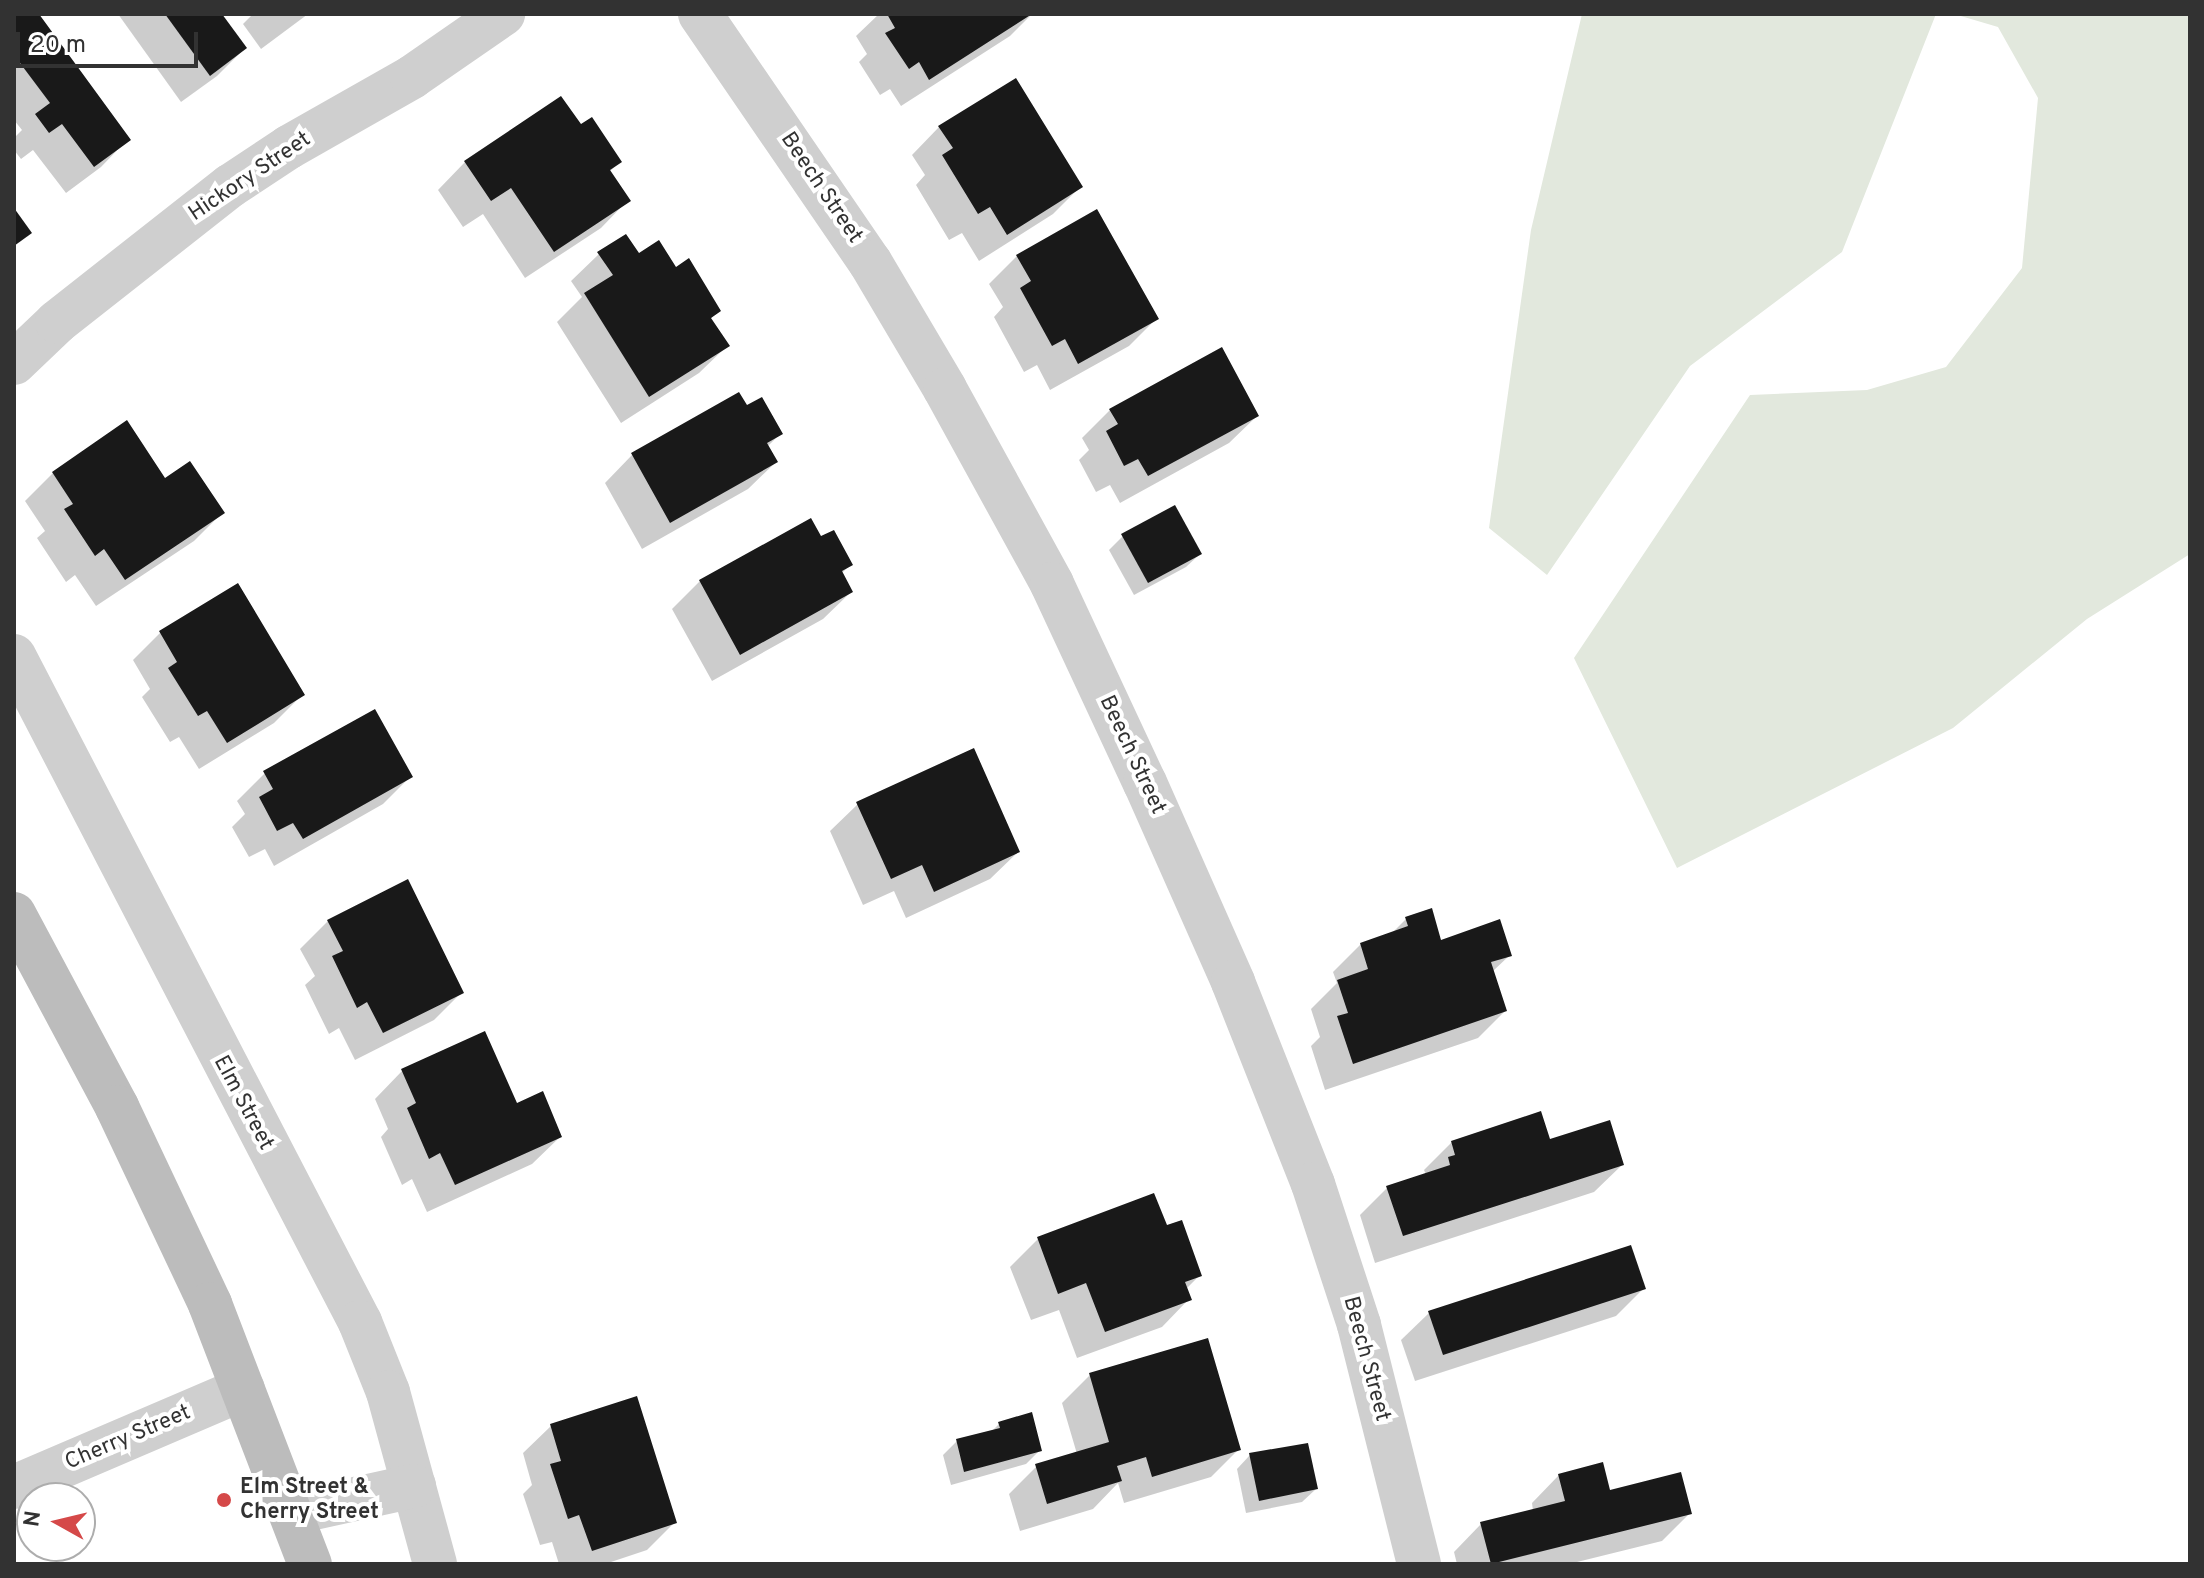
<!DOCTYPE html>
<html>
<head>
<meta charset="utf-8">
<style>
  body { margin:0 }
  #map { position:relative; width:2204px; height:1578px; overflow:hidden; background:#fff; font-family:Overpass,sans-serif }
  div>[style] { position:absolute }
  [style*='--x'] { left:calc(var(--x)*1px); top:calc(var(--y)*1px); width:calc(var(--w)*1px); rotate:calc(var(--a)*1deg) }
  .green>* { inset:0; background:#e2e8dd }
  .shadow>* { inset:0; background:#0003 }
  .building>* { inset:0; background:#191919 }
  .street>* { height:44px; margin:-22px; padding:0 22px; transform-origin:22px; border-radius:22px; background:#cfcfcf }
  .secondary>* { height:44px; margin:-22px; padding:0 22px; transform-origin:22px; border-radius:22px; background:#bcbcbc }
  .dots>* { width:22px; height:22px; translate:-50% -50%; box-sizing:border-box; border:4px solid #fff; border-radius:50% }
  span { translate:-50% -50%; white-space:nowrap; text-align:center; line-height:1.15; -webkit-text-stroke:8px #fff; paint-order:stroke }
  .street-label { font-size:22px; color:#323232 }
  .poi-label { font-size:22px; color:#323232; font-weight:700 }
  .left { translate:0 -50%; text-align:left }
  .frame { position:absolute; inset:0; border:16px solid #323232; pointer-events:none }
  .north { position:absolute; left:16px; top:1482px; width:80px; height:80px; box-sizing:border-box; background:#fff; border:2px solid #adadad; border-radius:50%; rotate:278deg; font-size:22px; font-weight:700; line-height:32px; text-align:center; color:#323232 }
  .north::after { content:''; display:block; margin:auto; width:28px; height:36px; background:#d54949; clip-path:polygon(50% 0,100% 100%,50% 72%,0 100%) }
  .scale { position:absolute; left:16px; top:32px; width:182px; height:36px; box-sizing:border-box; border:4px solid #323232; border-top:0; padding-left:10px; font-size:24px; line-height:28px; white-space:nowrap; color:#323232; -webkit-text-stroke:6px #fff; paint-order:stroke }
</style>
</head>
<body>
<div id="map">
  <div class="green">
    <div style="clip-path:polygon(1582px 14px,1936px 14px,1842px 252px,1690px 366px,1547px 575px,1489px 528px,1531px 230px)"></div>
    <div style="clip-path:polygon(1954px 14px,2190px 14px,2190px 554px,2087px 619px,1953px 728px,1677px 868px,1574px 658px,1750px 395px,1867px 390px,1946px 367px,2022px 268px,2038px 98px,1998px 27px)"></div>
  </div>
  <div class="shadow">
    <div style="clip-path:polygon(14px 14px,36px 14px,128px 139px,101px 167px,66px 193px,33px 150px,21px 159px,14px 150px,14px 138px,22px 130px,14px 120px)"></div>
    <div style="clip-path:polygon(118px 14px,220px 14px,245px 48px,217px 76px,181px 102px)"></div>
    <div style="clip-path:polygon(253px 14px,308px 14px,261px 49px,243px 24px)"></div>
    <div style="clip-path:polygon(879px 14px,1032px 14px,1010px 36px,901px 106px,890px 89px,880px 95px,859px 62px,867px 54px,856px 36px)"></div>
    <div style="clip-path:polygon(580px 127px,620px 162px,609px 172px,628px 200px,601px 228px,525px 278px,483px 214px,463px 227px,438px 190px,465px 162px)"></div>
    <div style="clip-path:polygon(939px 127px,1080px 187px,1053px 214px,979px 261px,962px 233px,949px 240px,916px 185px,925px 175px,912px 155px)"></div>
    <div style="clip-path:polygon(599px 254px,638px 256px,675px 269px,719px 310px,710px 319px,727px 346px,699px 373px,621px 423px,557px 322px,582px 297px,571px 281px)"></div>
    <div style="clip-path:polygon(1017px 256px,1156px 319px,1129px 346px,1050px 390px,1037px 365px,1024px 372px,994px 317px,1003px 307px,989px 284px)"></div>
    <div style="clip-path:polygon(746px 407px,781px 433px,767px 447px,776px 462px,748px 489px,642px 549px,605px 483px,632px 455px)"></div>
    <div style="clip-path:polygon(1110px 410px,1257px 416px,1229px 443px,1120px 503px,1110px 485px,1096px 492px,1079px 460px,1089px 450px,1082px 438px)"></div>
    <div style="clip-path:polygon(126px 423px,165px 481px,222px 513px,194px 541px,96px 606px,75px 575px,66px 582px,37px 538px,45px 531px,25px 501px,53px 473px)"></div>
    <div style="clip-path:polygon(1123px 536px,1200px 554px,1186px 567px,1134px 595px,1109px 550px)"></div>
    <div style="clip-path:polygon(820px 539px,851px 564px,841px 574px,851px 592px,823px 619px,712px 681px,672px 609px,700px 581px)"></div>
    <div style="clip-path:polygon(160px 633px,302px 695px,274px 723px,199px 769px,179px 737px,170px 742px,142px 697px,150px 689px,133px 660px)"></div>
    <div style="clip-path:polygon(265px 773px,410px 777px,383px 804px,274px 866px,265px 849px,249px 857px,232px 827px,245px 814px,237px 801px)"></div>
    <div style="clip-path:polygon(858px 804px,1018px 852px,990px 879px,906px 918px,894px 891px,863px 905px,830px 831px)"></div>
    <div style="clip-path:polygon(1406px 919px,1440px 942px,1510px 955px,1492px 972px,1505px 1011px,1478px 1038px,1325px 1090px,1311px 1046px,1320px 1037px,1311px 1009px,1337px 983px,1333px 972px,1361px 944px,1391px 934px)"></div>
    <div style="clip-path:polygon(328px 921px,462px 992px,434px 1020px,355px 1060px,339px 1028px,329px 1034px,305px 985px,315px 976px,300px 949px)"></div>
    <div style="clip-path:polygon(402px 1071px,516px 1105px,560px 1137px,532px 1164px,427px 1212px,412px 1179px,402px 1185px,381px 1137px,388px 1129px,375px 1099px)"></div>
    <div style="clip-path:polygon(1452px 1142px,1549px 1142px,1622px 1165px,1594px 1192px,1375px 1263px,1360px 1215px,1388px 1187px,1426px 1175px,1424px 1170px)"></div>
    <div style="clip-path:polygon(1165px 1228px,1200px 1275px,1186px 1289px,1189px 1299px,1162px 1327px,1077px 1358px,1059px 1310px,1031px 1320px,1010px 1267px,1038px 1239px)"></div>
    <div style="clip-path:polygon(1644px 1288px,1616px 1316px,1415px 1381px,1401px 1340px,1429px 1313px)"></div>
    <div style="clip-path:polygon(1090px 1375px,1238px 1450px,1211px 1477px,1124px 1503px,1118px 1483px,1093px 1509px,1020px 1531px,1009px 1494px,1037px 1466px,1077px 1454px,1062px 1403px)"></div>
    <div style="clip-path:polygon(999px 1424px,1040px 1450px,1026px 1464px,951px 1485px,943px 1455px,957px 1441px,991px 1432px)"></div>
    <div style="clip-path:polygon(551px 1426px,675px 1522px,647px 1550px,605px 1564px,559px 1564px,552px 1542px,540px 1545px,523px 1494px,532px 1485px,523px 1453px)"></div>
    <div style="clip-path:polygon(1250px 1455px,1316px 1489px,1302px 1502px,1246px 1513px,1237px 1469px)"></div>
    <div style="clip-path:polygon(1559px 1475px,1608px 1493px,1690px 1513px,1662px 1541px,1569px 1564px,1457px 1564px,1454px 1552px,1481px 1524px,1533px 1511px,1532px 1503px)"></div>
  </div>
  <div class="building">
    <div style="clip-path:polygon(14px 14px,39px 14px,131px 140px,94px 167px,62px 124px,49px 133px,35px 114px,50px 103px,14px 55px)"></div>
    <div style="clip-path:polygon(165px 14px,222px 14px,247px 48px,210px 76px)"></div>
    <div style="clip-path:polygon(887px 14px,1032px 14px,929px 80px,919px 62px,909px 69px,885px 33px,895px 28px)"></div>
    <div style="clip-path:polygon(1016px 78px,1083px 187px,1007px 235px,990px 207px,978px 214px,942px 155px,953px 148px,938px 126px)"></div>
    <div style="clip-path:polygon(561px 96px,581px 124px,592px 117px,622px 162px,610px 170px,631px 201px,554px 252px,511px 188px,491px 201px,464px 161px)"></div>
    <div style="clip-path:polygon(14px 208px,32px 233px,14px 246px)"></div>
    <div style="clip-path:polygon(1097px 209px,1159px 319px,1078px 364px,1065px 339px,1052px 346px,1020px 288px,1031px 281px,1016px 255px)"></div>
    <div style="clip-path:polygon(626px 234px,639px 253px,659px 240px,676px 267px,689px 258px,721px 311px,711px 318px,730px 346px,649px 397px,584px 293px,613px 275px,597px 252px)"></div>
    <div style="clip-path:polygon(1222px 347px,1259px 416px,1148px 476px,1138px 459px,1124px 466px,1106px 431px,1118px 424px,1109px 409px)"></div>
    <div style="clip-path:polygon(739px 392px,747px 405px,762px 397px,783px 434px,767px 443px,778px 462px,670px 523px,631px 453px)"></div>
    <div style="clip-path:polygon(127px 420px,165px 478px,190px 461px,225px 513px,125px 580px,104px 549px,95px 556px,64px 509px,73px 504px,52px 472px)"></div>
    <div style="clip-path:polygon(1175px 505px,1202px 554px,1148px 583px,1121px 534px)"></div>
    <div style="clip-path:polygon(811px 518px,821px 536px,834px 530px,853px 565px,842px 571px,853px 592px,740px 655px,699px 580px)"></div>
    <div style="clip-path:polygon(238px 583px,305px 695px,227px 743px,207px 711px,198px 716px,168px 668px,177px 662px,159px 631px)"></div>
    <div style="clip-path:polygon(375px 709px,413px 777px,303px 839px,293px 823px,277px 831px,259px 797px,273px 789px,263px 771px)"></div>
    <div style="clip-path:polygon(974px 748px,1020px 852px,934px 892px,922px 865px,891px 879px,856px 802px)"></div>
    <div style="clip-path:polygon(408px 879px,464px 993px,383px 1033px,367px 1002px,357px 1008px,332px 956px,343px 951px,327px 920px)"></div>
    <div style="clip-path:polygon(1432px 908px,1441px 940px,1500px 919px,1512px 956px,1491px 962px,1507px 1011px,1353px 1064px,1337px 1016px,1348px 1013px,1337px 980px,1368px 969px,1360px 943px,1408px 926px,1405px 917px)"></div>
    <div style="clip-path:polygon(485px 1031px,517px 1103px,543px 1091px,562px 1137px,455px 1185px,440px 1153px,429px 1159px,407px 1108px,416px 1103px,401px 1069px)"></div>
    <div style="clip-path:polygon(1541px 1111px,1550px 1139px,1610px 1120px,1624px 1165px,1403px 1236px,1386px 1186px,1450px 1165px,1448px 1157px,1455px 1155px,1451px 1141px)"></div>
    <div style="clip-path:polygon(1154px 1193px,1167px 1225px,1182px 1220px,1202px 1276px,1185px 1282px,1192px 1300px,1105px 1332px,1086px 1283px,1058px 1294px,1037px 1237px)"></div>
    <div style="clip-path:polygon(1631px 1245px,1646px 1289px,1443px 1355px,1428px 1311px)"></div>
    <div style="clip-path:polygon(1208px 1338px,1241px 1450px,1152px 1477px,1146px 1457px,1117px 1466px,1122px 1481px,1047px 1504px,1035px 1464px,1109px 1442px,1089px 1373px)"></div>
    <div style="clip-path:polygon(637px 1396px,677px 1523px,592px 1551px,579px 1515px,568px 1519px,550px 1464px,561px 1461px,550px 1424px)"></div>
    <div style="clip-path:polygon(1032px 1412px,1042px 1451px,964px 1472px,956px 1439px,1000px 1428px,998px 1422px)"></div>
    <div style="clip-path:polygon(1308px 1443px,1318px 1489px,1259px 1501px,1249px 1453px)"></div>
    <div style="clip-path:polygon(1603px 1462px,1610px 1490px,1681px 1472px,1692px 1514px,1491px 1564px,1480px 1522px,1565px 1501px,1558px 1474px)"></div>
  </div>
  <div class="street">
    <div style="--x:700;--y:14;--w:301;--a:55.6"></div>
    <div style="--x:870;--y:262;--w:147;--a:59.4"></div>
    <div style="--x:945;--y:389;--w:222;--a:61.2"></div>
    <div style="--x:1052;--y:584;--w:220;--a:65"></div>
    <div style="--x:1145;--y:783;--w:218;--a:66.1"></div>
    <div style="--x:1233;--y:982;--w:217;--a:68.4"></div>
    <div style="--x:1313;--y:1184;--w:148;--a:71.9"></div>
    <div style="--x:1359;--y:1325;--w:246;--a:75.9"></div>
    <div style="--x:14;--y:363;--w:59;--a:-43.6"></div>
    <div style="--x:57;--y:322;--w:220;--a:-38.2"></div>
    <div style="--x:230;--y:186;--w:71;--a:-33.5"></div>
    <div style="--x:289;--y:147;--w:142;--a:-29.6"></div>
    <div style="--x:412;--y:77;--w:111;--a:-34.7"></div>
    <div style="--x:14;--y:656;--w:751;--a:62.55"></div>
    <div style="--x:360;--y:1322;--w:75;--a:68.2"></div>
    <div style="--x:388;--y:1392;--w:178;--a:74.7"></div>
    <div style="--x:14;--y:1487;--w:249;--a:-23.2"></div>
    <div style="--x:291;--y:1513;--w:126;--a:-12.4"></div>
  </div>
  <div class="secondary">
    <div style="--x:14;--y:914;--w:219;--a:61.9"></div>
    <div style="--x:117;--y:1107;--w:218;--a:64.7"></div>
    <div style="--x:210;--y:1304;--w:279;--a:69"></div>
  </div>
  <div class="dots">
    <div style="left:224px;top:1500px;background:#d54949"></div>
  </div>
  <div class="street-label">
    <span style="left:250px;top:177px;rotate:-34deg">Hickory Street</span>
    <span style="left:821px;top:188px;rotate:56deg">Beech Street</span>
    <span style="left:1132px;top:755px;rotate:65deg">Beech Street</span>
    <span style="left:243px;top:1103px;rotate:62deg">Elm Street</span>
    <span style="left:1366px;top:1359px;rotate:75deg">Beech Street</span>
    <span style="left:128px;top:1438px;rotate:-23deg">Cherry Street</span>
  </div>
  <div class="poi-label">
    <span class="left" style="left:240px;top:1500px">Elm Street &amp;<br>Cherry Street</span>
  </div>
  <div class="frame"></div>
  <div class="north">N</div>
  <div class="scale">20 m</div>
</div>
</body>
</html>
